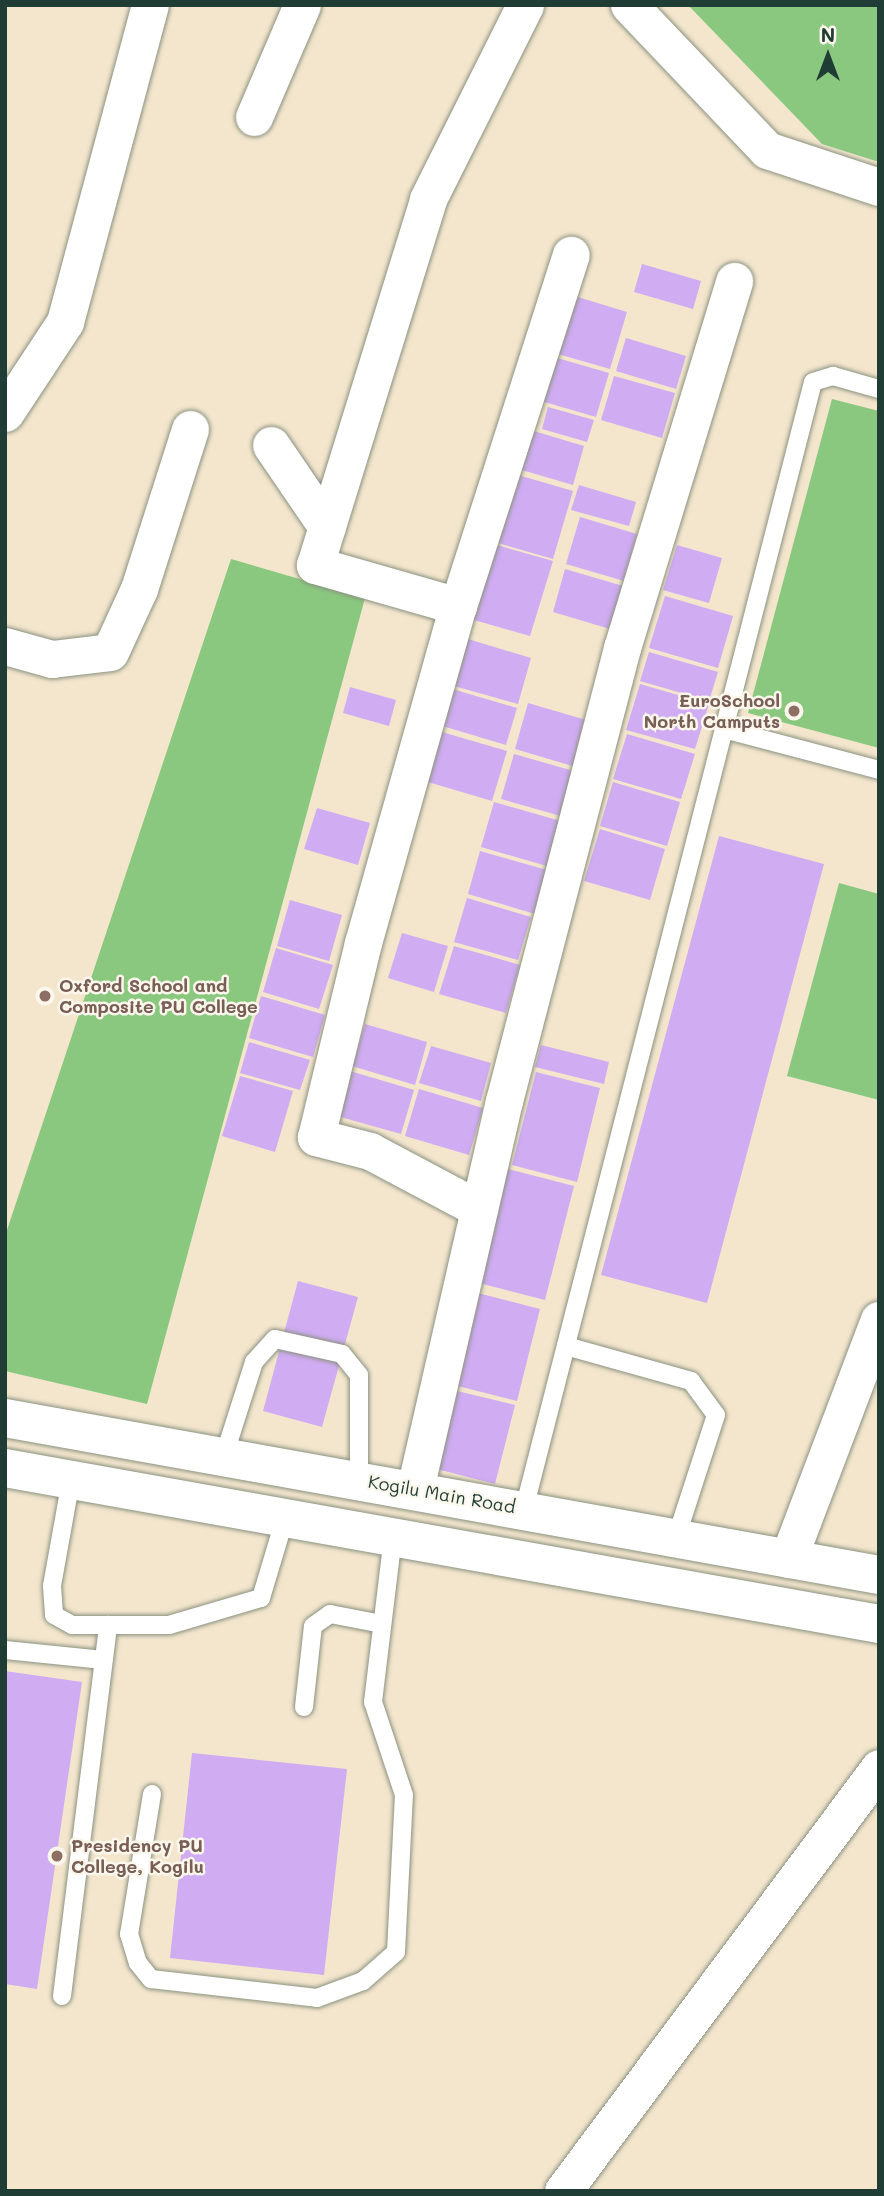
<!DOCTYPE html>
<html>
<head>
<meta charset="utf-8">
<style>
  body { margin:0 }
  #map { position:relative; width:884px; height:2196px; overflow:hidden; background:#f4e6cd; font-family:Mali,sans-serif }
  div>[style] { position:absolute }
  [style*='--x'] { left:calc(var(--x)*1px); top:calc(var(--y)*1px); width:calc(var(--w)*1px); rotate:calc(var(--a)*1deg) }
  .green>* { inset:0; background:#8ac87f }
  .building>* { inset:0; background:#d0acf2 }
  .roads { filter:drop-shadow(0 0 2px #8a9280) drop-shadow(0 0 2px #8a9280) }
  .service>* { height:18px; margin:-9px; padding:0 9px; transform-origin:9px; border-radius:9px; background:#fff }
  .minor>* { height:37px; margin:-18.5px; padding:0 18.5px; transform-origin:18.5px; border-radius:18.5px; background:#fff }
  .secondary>* { height:38px; margin:-19px; padding:0 19px; transform-origin:19px; border-radius:19px; background:#fff }
  .dots>* { width:19px; height:19px; translate:-50% -50%; box-sizing:border-box; border:4px solid #fbf7ec; border-radius:50% }
  span { translate:-50% -50%; white-space:nowrap; text-align:center; line-height:1.15; -webkit-text-stroke:5px #fbf7ec; paint-order:stroke }
  .education-label { font-size:18px; color:#785e54; font-weight:700 }
  .right { translate:-100% -50%; text-align:right }
  .left { translate:0 -50%; text-align:left }
  .street-label { font-size:18px; color:#1f3d34 }
  .frame { position:absolute; inset:0; border:7px solid #1f3d34; pointer-events:none }
  .north { position:absolute; left:793px; top:21px; width:70px; height:70px; -webkit-text-stroke:5px #fbf7ec; paint-order:stroke; rotate:0deg; font-size:19px; font-weight:700; line-height:28px; text-align:center; color:#1f3d34 }
  .north::after { content:''; display:block; margin:auto; width:24px; height:32px; background:#1f3d34; clip-path:polygon(50% 0,100% 100%,50% 72%,0 100%) }
</style>
</head>
<body>
<div id="map">
  <div class="green">
    <div style="clip-path:polygon(688px 5px,879px 5px,879px 162px,822px 144px)"></div>
    <div style="clip-path:polygon(832px 399px,879px 411px,879px 748px,748px 713px)"></div>
    <div style="clip-path:polygon(231px 559px,365px 598px,147px 1404px,5px 1371px,5px 1236px)"></div>
    <div style="clip-path:polygon(839px 883px,879px 894px,879px 1100px,787px 1076px)"></div>
  </div>
  <div class="building">
    <div style="clip-path:polygon(642px 264px,701px 281px,693px 309px,634px 292px)"></div>
    <div style="clip-path:polygon(568px 294px,627px 312px,610px 369px,551px 352px)"></div>
    <div style="clip-path:polygon(626px 338px,686px 356px,676px 389px,616px 371px)"></div>
    <div style="clip-path:polygon(547px 355px,609px 373px,596px 417px,534px 399px)"></div>
    <div style="clip-path:polygon(614px 376px,675px 393px,662px 438px,601px 420px)"></div>
    <div style="clip-path:polygon(548px 407px,594px 420px,587px 442px,542px 429px)"></div>
    <div style="clip-path:polygon(527px 429px,584px 446px,573px 485px,515px 468px)"></div>
    <div style="clip-path:polygon(511px 473px,573px 491px,553px 559px,491px 541px)"></div>
    <div style="clip-path:polygon(579px 485px,636px 502px,629px 526px,571px 510px)"></div>
    <div style="clip-path:polygon(580px 517px,637px 534px,624px 581px,566px 564px)"></div>
    <div style="clip-path:polygon(490px 543px,553px 561px,530px 636px,467px 618px)"></div>
    <div style="clip-path:polygon(677px 545px,722px 558px,709px 603px,663px 590px)"></div>
    <div style="clip-path:polygon(565px 569px,623px 586px,610px 629px,553px 612px)"></div>
    <div style="clip-path:polygon(665px 596px,733px 616px,718px 668px,649px 648px)"></div>
    <div style="clip-path:polygon(468px 639px,531px 658px,518px 704px,454px 686px)"></div>
    <div style="clip-path:polygon(649px 652px,718px 672px,709px 701px,640px 681px)"></div>
    <div style="clip-path:polygon(640px 684px,709px 704px,695px 749px,626px 730px)"></div>
    <div style="clip-path:polygon(350px 687px,396px 700px,389px 726px,343px 713px)"></div>
    <div style="clip-path:polygon(449px 688px,517px 708px,506px 745px,439px 725px)"></div>
    <div style="clip-path:polygon(528px 703px,593px 722px,579px 768px,515px 749px)"></div>
    <div style="clip-path:polygon(442px 732px,507px 751px,492px 801px,428px 782px)"></div>
    <div style="clip-path:polygon(627px 734px,695px 754px,681px 799px,613px 779px)"></div>
    <div style="clip-path:polygon(514px 754px,577px 772px,564px 817px,501px 799px)"></div>
    <div style="clip-path:polygon(613px 782px,680px 802px,667px 846px,600px 826px)"></div>
    <div style="clip-path:polygon(494px 802px,564px 822px,550px 867px,481px 847px)"></div>
    <div style="clip-path:polygon(317px 808px,370px 823px,358px 865px,304px 849px)"></div>
    <div style="clip-path:polygon(600px 829px,665px 849px,650px 900px,584px 881px)"></div>
    <div style="clip-path:polygon(719px 836px,824px 864px,707px 1303px,601px 1275px)"></div>
    <div style="clip-path:polygon(480px 851px,547px 870px,535px 914px,468px 894px)"></div>
    <div style="clip-path:polygon(467px 898px,531px 917px,518px 960px,454px 942px)"></div>
    <div style="clip-path:polygon(290px 900px,342px 915px,329px 961px,277px 946px)"></div>
    <div style="clip-path:polygon(402px 933px,448px 946px,434px 992px,388px 978px)"></div>
    <div style="clip-path:polygon(454px 946px,520px 965px,506px 1013px,439px 994px)"></div>
    <div style="clip-path:polygon(276px 948px,333px 965px,319px 1009px,263px 992px)"></div>
    <div style="clip-path:polygon(261px 996px,325px 1015px,313px 1057px,249px 1038px)"></div>
    <div style="clip-path:polygon(365px 1024px,427px 1042px,415px 1085px,352px 1066px)"></div>
    <div style="clip-path:polygon(249px 1042px,310px 1060px,300px 1090px,240px 1073px)"></div>
    <div style="clip-path:polygon(541px 1045px,609px 1062px,604px 1084px,535px 1067px)"></div>
    <div style="clip-path:polygon(431px 1046px,491px 1063px,481px 1101px,419px 1083px)"></div>
    <div style="clip-path:polygon(350px 1071px,414px 1090px,401px 1134px,337px 1116px)"></div>
    <div style="clip-path:polygon(536px 1072px,600px 1088px,577px 1182px,512px 1165px)"></div>
    <div style="clip-path:polygon(240px 1076px,293px 1091px,275px 1152px,222px 1136px)"></div>
    <div style="clip-path:polygon(419px 1089px,483px 1108px,469px 1155px,405px 1136px)"></div>
    <div style="clip-path:polygon(508px 1169px,574px 1186px,545px 1300px,479px 1283px)"></div>
    <div style="clip-path:polygon(298px 1281px,358px 1297px,322px 1427px,263px 1411px)"></div>
    <div style="clip-path:polygon(474px 1292px,540px 1309px,517px 1401px,450px 1384px)"></div>
    <div style="clip-path:polygon(449px 1389px,515px 1405px,495px 1484px,429px 1467px)"></div>
    <div style="clip-path:polygon(5px 1671px,82px 1682px,37px 1989px,5px 1984px)"></div>
    <div style="clip-path:polygon(192px 1753px,347px 1769px,324px 1975px,170px 1958px)"></div>
  </div>
  <div class="roads">
    <div class="service">
      <div style="--x:724;--y:729;--w:160;--a:14.8"></div>
      <div style="--x:566;--y:1346;--w:130;--a:15.6"></div>
      <div style="--x:691;--y:1381;--w:42;--a:53.7"></div>
      <div style="--x:716;--y:1415;--w:129;--a:108"></div>
      <div style="--x:224;--y:1456;--w:99;--a:-72.3"></div>
      <div style="--x:254;--y:1362;--w:31;--a:-48"></div>
      <div style="--x:275;--y:1339;--w:69;--a:12.6"></div>
      <div style="--x:342;--y:1354;--w:27;--a:51"></div>
      <div style="--x:359;--y:1375;--w:104;--a:90"></div>
      <div style="--x:71;--y:1480;--w:108;--a:100.2"></div>
      <div style="--x:52;--y:1586;--w:29;--a:86"></div>
      <div style="--x:54;--y:1615;--w:21;--a:29"></div>
      <div style="--x:72;--y:1625;--w:97;--a:0"></div>
      <div style="--x:169;--y:1625;--w:96;--a:-16.4"></div>
      <div style="--x:261;--y:1598;--w:84;--a:-73.3"></div>
      <div style="--x:524;--y:1509;--w:1163;--a:-75.62"></div>
      <div style="--x:813;--y:382;--w:21;--a:-17"></div>
      <div style="--x:833;--y:376;--w:48;--a:15.8"></div>
      <div style="--x:5;--y:1650;--w:99;--a:5.8"></div>
      <div style="--x:304;--y:1707;--w:81;--a:-83.7"></div>
      <div style="--x:313;--y:1626;--w:21;--a:-35"></div>
      <div style="--x:330;--y:1614;--w:53;--a:10.9"></div>
      <div style="--x:152;--y:1794;--w:142;--a:99.3"></div>
      <div style="--x:129;--y:1934;--w:30;--a:73"></div>
      <div style="--x:138;--y:1963;--w:21;--a:51"></div>
      <div style="--x:151;--y:1979;--w:167;--a:6.5"></div>
      <div style="--x:317;--y:1998;--w:49;--a:-20.3"></div>
      <div style="--x:363;--y:1981;--w:44;--a:-41.3"></div>
      <div style="--x:396;--y:1952;--w:157;--a:-87.1"></div>
      <div style="--x:404;--y:1795;--w:98;--a:-108.4"></div>
      <div style="--x:373;--y:1702;--w:166;--a:-83.1"></div>
      <div style="--x:62;--y:1996;--w:374;--a:-82.9"></div>
    </div>
    <div class="minor">
      <div style="--x:629;--y:5;--w:200;--a:46.4"></div>
      <div style="--x:767;--y:150;--w:118;--a:18.3"></div>
      <div style="--x:254;--y:117;--w:122;--a:-66.8"></div>
      <div style="--x:5;--y:413;--w:109;--a:-56.6"></div>
      <div style="--x:65;--y:322;--w:328;--a:-75"></div>
      <div style="--x:271;--y:445;--w:99;--a:55.7"></div>
      <div style="--x:458;--y:606;--w:149;--a:-164"></div>
      <div style="--x:315;--y:565;--w:383;--a:-72.8"></div>
      <div style="--x:428;--y:199;--w:217;--a:-63.4"></div>
      <div style="--x:5;--y:646;--w:49;--a:15.5"></div>
      <div style="--x:52;--y:659;--w:58;--a:-6.9"></div>
      <div style="--x:110;--y:652;--w:69;--a:-65.3"></div>
      <div style="--x:139;--y:589;--w:168;--a:-72.3"></div>
      <div style="--x:479;--y:1209;--w:123;--a:-152"></div>
      <div style="--x:370;--y:1151;--w:56;--a:-165.5"></div>
      <div style="--x:316;--y:1137;--w:200;--a:-76.4"></div>
      <div style="--x:363;--y:943;--w:350;--a:-74.3"></div>
      <div style="--x:458;--y:606;--w:369;--a:-72.2"></div>
      <div style="--x:415;--y:1489;--w:398;--a:-77.1"></div>
      <div style="--x:504;--y:1101;--w:468;--a:-75.4"></div>
      <div style="--x:622;--y:648;--w:384;--a:-73"></div>
      <div style="--x:788;--y:1559;--w:256;--a:-69.2"></div>
      <div style="--x:563;--y:2191;--w:528;--a:-53.24"></div>
    </div>
    <div class="secondary">
      <div style="--x:5;--y:1418;--w:888;--a:10.18"></div>
      <div style="--x:5;--y:1468;--w:888;--a:10.12"></div>
    </div>
  </div>
  <div class="dots">
    <div style="left:794px;top:711px;background:#8d6e63"></div>
    <div style="left:45px;top:996px;background:#8d6e63"></div>
    <div style="left:57px;top:1856px;background:#8d6e63"></div>
  </div>
  <div class="education-label">
    <span class="right" style="left:780px;top:711px">EuroSchool<br>North Camputs</span>
    <span class="left" style="left:59px;top:996px">Oxford School and<br>Composite PU College</span>
    <span class="left" style="left:71px;top:1856px">Presidency PU<br>College, Kogilu</span>
  </div>
  <div class="street-label">
    <span style="left:442px;top:1494px;rotate:10deg">Kogilu Main Road</span>
  </div>
  <div class="frame"></div>
  <div class="north">N</div>
</div>
</body>
</html>
